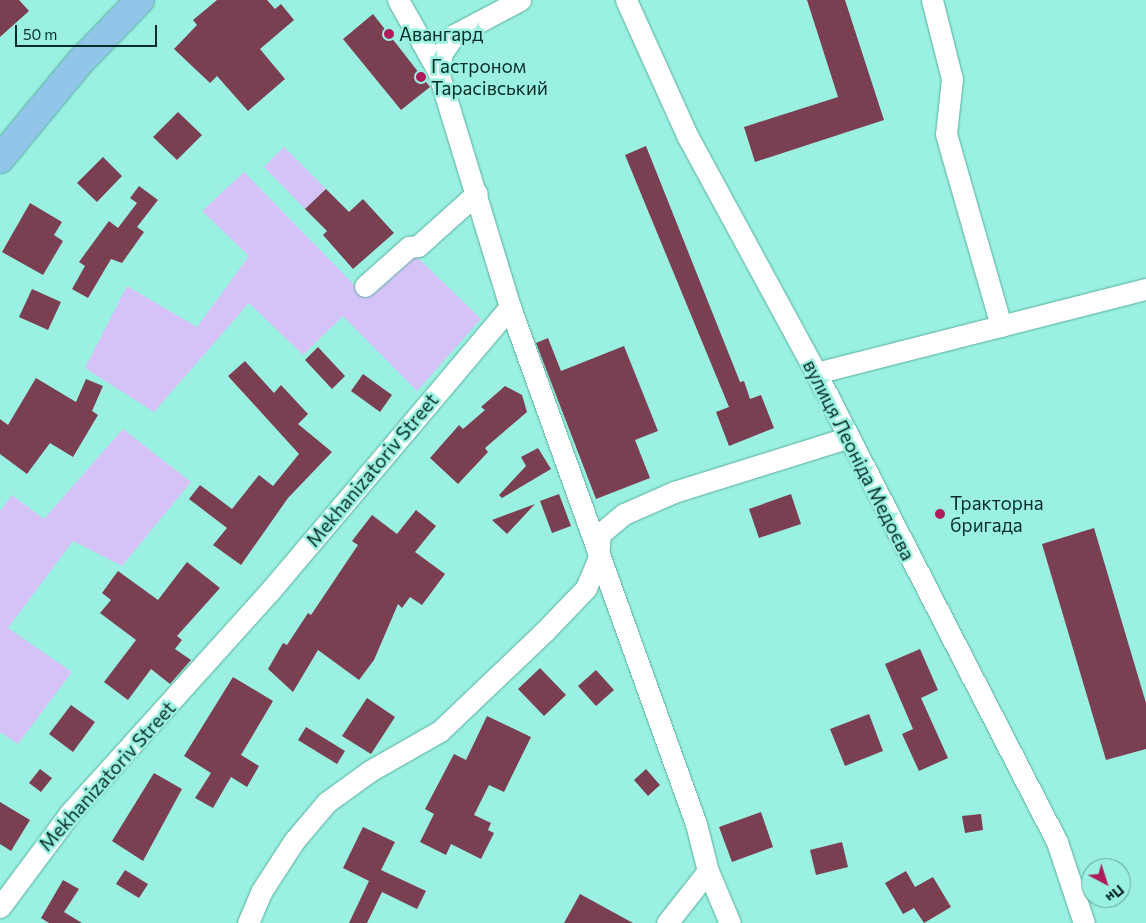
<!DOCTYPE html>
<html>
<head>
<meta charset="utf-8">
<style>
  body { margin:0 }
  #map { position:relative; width:1146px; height:923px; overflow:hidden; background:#9bf1e1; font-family:Commissioner,sans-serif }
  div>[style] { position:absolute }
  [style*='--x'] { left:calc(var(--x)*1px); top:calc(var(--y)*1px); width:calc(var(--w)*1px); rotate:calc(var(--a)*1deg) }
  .green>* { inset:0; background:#d5c3f7 }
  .building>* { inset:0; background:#7b3f52 }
  .roads { filter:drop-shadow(0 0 1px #58ad9f) drop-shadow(0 0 1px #58ad9f) }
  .minor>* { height:21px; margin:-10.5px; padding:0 10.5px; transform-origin:10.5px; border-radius:10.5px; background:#fff }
  .major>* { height:28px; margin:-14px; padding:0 14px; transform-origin:14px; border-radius:14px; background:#91c6e9 }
  .dots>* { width:14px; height:14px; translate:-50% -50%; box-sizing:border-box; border:2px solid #9bf1e1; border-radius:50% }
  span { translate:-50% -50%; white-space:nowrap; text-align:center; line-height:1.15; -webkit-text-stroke:5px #9bf1e1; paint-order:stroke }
  .poi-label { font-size:19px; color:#052c26 }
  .left { translate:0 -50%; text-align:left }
  .street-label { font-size:19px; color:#052c26 }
  .north { position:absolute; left:1081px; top:858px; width:50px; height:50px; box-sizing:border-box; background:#9bf1e1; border:1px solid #5fa296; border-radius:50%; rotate:140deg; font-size:14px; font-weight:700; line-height:20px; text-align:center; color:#052c26 }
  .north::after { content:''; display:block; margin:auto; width:18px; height:22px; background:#ab1d5b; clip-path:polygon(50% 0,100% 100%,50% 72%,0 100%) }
  .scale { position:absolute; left:15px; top:25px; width:142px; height:22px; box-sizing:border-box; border:2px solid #052c26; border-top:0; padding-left:6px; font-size:15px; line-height:18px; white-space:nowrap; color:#052c26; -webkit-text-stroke:4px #9bf1e1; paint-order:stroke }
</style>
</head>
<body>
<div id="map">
  <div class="green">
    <div style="clip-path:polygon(284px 147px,326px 189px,305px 209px,264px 167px)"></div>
    <div style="clip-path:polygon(244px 172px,365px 296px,414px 254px,481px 319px,417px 391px,343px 316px,303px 355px,249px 303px,154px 412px,85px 368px,127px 286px,197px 327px,249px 256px,202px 211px)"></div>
    <div style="clip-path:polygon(123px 429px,191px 482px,122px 566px,73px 541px,8px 628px,72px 672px,18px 744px,0 732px,0 511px,12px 495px,44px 519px)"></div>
  </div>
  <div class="building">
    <div style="clip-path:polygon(0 0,19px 0,29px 11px,0 37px)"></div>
    <div style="clip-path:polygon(217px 0,267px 0,275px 9px,281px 4px,294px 20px,260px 49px,285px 79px,248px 111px,217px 76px,210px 83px,174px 49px,197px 25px,193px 20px)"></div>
    <div style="clip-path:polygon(807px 0,845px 0,884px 120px,755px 162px,744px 127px,838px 97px)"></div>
    <div style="clip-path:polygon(373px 14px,430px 87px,401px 110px,343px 39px)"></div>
    <div style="clip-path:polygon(178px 112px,202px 135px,177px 160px,153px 137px)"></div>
    <div style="clip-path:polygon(646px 146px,740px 382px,744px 381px,750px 399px,761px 395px,774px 428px,729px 446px,716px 412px,729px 407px,625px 155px)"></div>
    <div style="clip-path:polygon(103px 157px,122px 176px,97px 202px,77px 183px)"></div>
    <div style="clip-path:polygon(139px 186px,158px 200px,137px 227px,144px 232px,122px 263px,111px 259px,88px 298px,72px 289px,85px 266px,79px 262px,109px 221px,118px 228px,137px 203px,130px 198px)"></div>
    <div style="clip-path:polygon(326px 189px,349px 212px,363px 199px,394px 233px,353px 269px,323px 235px,327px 231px,305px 209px)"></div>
    <div style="clip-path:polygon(30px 203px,62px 222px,54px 235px,63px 241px,43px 275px,2px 252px)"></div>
    <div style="clip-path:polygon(32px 289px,61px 302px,48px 330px,19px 317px)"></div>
    <div style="clip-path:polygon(548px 338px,561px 371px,624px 346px,658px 431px,635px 440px,650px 478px,596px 499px,536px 343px)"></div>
    <div style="clip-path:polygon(318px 347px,345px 376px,332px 389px,305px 360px)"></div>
    <div style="clip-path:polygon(245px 361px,274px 393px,281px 385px,308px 414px,298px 424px,332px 452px,288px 498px,241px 565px,213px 545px,227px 528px,189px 499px,200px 485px,232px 509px,259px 475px,273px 486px,299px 454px,228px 376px)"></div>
    <div style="clip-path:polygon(363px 374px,392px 395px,380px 412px,351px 391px)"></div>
    <div style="clip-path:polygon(36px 378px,76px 402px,86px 379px,103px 386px,92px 411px,98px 415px,73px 457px,50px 443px,27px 474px,0 454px,0 419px,8px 425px)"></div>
    <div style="clip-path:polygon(505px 386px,522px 395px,527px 412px,485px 448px,488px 452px,458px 484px,430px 458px,459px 425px,463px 429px,485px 410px,481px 407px)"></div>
    <div style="clip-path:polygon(538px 448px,551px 469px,502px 498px,499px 495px,526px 466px,521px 457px)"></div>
    <div style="clip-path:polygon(559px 494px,571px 526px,552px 533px,540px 501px)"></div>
    <div style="clip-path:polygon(791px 494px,801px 524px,759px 538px,749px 509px)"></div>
    <div style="clip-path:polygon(535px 504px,507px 534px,492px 520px)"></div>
    <div style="clip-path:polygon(416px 510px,436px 526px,415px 552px,445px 574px,422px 605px,410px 597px,402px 608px,398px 604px,374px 660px,359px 680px,318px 650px,293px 692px,268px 669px,283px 643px,287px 645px,308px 613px,311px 615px,358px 545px,352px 541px,372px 515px,397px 534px)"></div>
    <div style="clip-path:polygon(1094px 528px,1146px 703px,1146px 749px,1106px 760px,1042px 544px)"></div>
    <div style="clip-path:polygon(187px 562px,220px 588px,177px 636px,182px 640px,175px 649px,191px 660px,170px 684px,151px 669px,128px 700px,104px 682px,136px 640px,100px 613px,111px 600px,102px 593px,118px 571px,158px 600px)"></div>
    <div style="clip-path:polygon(920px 649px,938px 690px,921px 698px,948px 758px,919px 771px,902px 734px,913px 729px,885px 664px)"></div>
    <div style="clip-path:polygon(540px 668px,566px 695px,544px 716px,518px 689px)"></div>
    <div style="clip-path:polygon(596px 670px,614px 690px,596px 706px,578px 686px)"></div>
    <div style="clip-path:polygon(233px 677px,273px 701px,241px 755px,259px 766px,247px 787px,231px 777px,213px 808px,195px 798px,211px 773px,184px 756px)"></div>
    <div style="clip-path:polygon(367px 698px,395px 717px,371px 754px,342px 736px)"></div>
    <div style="clip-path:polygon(71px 705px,95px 722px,73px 752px,49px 734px)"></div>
    <div style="clip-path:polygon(869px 714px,883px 751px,845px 766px,830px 729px)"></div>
    <div style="clip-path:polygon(487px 716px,531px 737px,504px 792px,489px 785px,474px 815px,491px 823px,488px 830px,494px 833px,481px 859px,451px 844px,446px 855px,420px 842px,434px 814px,425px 809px,454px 754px,466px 760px)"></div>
    <div style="clip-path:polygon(306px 727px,345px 751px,337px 764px,298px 740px)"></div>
    <div style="clip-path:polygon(40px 769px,52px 778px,41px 792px,29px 783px)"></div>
    <div style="clip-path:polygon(646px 769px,660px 785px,648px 796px,634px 780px)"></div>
    <div style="clip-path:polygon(154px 773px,182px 789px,143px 861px,112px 841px)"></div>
    <div style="clip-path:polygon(0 802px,30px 820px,11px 851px,0 844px)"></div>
    <div style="clip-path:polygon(761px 812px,773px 847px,732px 862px,719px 827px)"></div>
    <div style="clip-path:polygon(981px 814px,983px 830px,965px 833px,962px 816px)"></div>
    <div style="clip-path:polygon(363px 827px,395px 842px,381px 870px,426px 891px,417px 909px,382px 892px,367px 923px,349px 923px,369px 881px,343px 868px)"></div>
    <div style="clip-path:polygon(842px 842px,848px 867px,816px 875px,810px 850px)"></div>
    <div style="clip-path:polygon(125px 870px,148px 884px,139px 898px,116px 884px)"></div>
    <div style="clip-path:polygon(906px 871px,915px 887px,933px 877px,951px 907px,924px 923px,914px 908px,903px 914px,885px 883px)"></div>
    <div style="clip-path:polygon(63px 880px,79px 889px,64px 912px,82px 923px,49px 923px,41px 918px)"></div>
    <div style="clip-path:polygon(580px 894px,633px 923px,564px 923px)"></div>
  </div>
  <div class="roads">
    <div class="minor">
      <div style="--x:398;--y:0;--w:81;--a:60.6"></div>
      <div style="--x:626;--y:0;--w:150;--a:65.7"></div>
      <div style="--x:688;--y:137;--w:268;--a:61.5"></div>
      <div style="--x:816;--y:373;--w:527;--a:62.8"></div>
      <div style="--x:1057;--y:842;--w:85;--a:71.6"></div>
      <div style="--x:932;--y:0;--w:81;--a:75.8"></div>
      <div style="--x:952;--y:79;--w:55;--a:96.2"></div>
      <div style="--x:946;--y:134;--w:200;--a:74"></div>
      <div style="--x:365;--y:286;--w:59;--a:-41.6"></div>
      <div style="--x:409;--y:247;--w:9;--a:-6"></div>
      <div style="--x:418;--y:246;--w:79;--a:-41.9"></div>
      <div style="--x:510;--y:307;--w:549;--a:70.21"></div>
      <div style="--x:696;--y:824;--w:49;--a:75.7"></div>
      <div style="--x:708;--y:871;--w:66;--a:128.3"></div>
      <div style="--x:816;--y:373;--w:341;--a:-14.3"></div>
      <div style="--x:708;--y:871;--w:56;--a:67.1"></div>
      <div style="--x:0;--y:907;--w:117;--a:-53.3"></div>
      <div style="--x:70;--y:813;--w:299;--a:-48"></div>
      <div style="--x:270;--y:591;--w:372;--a:-49.8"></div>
      <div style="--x:510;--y:307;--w:247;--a:-107"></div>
      <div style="--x:438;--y:71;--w:18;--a:-77"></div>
      <div style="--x:442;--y:53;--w:22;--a:-56"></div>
      <div style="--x:454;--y:35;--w:75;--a:-27.9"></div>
      <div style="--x:248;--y:923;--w:34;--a:-67"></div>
      <div style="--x:261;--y:892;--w:61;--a:-57.1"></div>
      <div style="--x:294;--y:841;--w:51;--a:-49.8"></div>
      <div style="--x:327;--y:802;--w:53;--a:-35.8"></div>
      <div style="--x:370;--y:771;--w:81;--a:-29.7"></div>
      <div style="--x:440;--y:731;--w:144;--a:-43.6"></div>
      <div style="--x:544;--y:632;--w:61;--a:-46.3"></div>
      <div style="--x:586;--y:588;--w:30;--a:-67"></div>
      <div style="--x:598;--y:560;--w:26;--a:-86"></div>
      <div style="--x:600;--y:534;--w:31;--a:-40"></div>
      <div style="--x:624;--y:514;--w:55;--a:-23.7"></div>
      <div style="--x:674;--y:492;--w:180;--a:-17.4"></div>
    </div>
    <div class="major">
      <div style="--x:0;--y:159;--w:126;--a:-50.5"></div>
      <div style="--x:80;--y:62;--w:86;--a:-45.9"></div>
    </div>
  </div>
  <div class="dots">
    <div style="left:389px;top:34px;background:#ab1d5b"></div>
    <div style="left:421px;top:77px;background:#ab1d5b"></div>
    <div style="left:940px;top:514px;background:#ab1d5b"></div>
  </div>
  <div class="poi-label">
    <span class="left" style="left:399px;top:34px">Авангард</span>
    <span class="left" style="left:431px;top:77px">Гастроном<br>Тарасівський</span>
    <span class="left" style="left:950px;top:514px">Тракторна<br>бригада</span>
  </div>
  <div class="street-label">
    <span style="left:859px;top:460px;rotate:63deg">вулиця Леоніда Медоєва</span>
    <span style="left:372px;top:470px;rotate:-50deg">Mekhanizatoriv Street</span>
    <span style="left:107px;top:776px;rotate:-48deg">Mekhanizatoriv Street</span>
  </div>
  <div class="north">Пн</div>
  <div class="scale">50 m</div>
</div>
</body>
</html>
